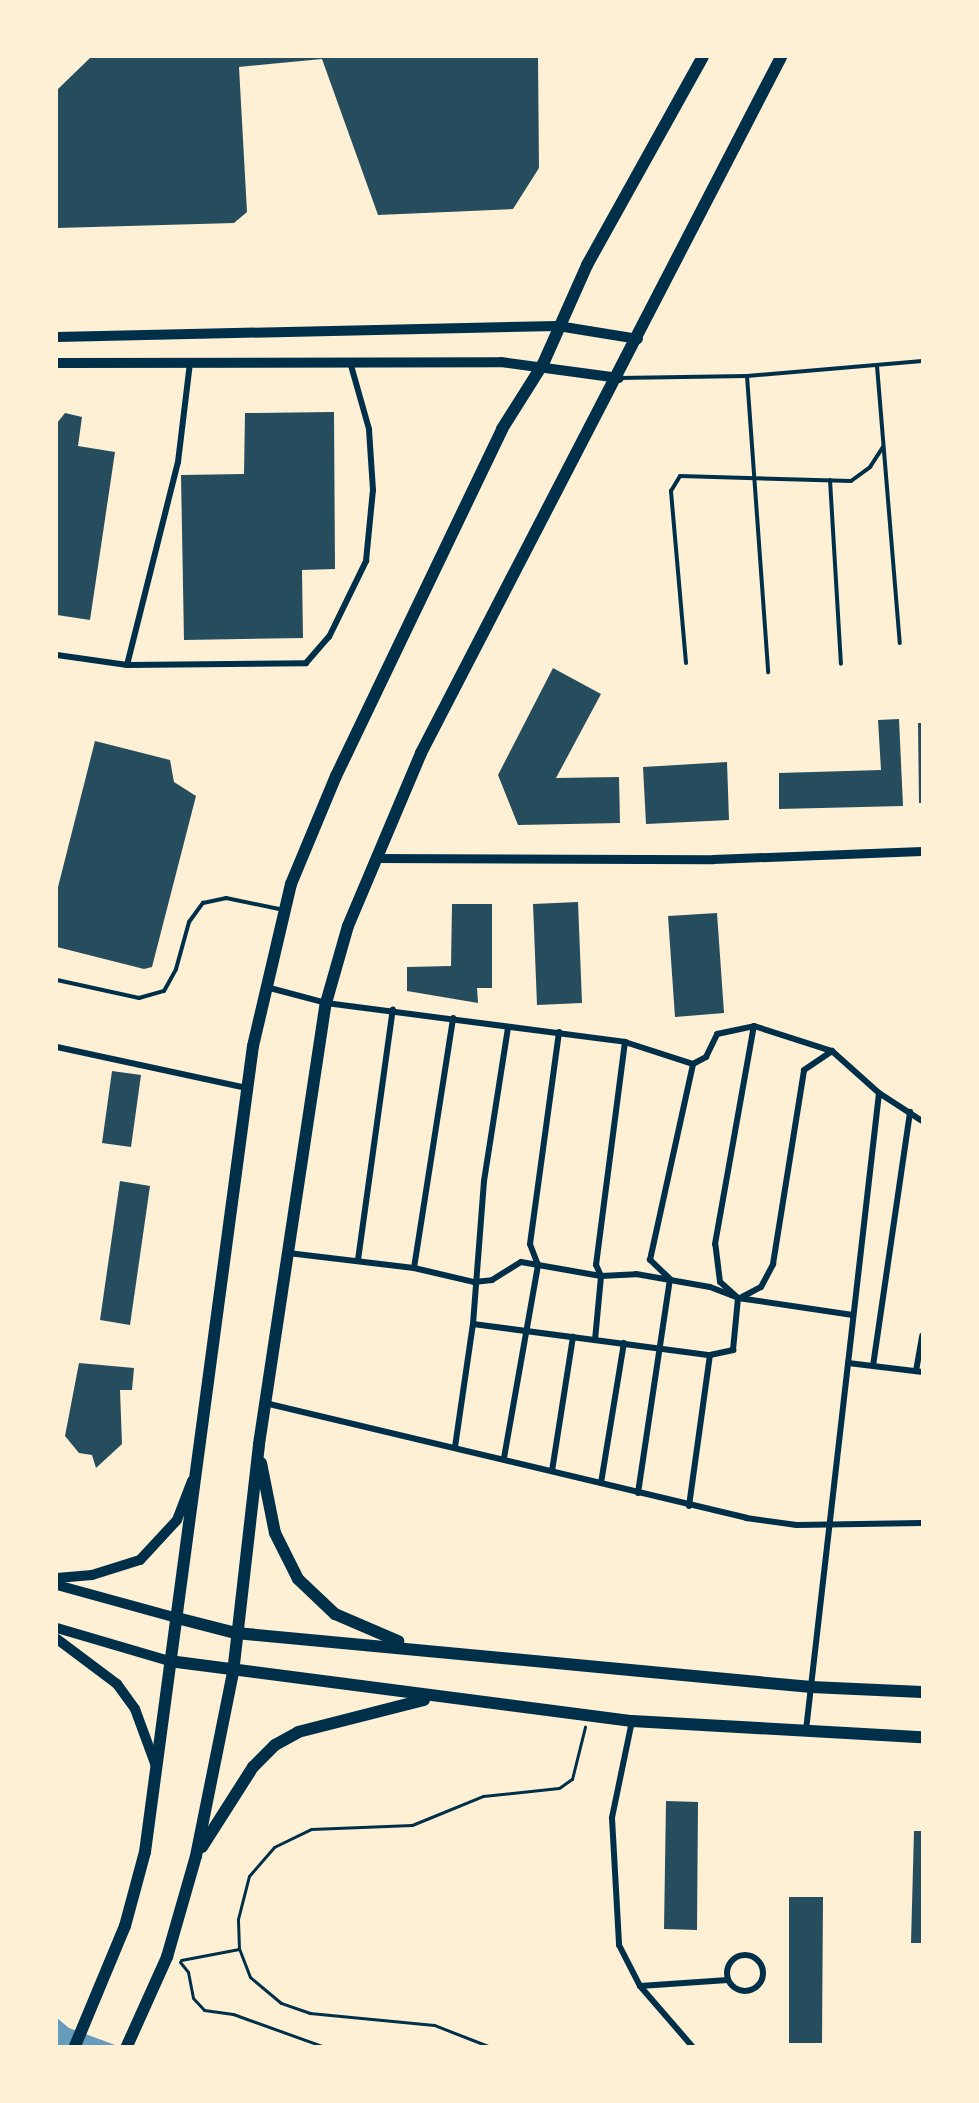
<!DOCTYPE html>
<html>
<head>
<meta charset="utf-8">
<style>
  body { margin:0 }
  #map { position:relative; width:979px; height:2103px; overflow:hidden; background:#fdf0d5; font-family:Raleway,sans-serif }
  div>[style] { position:absolute }
  [style*='--x'] { left:calc(var(--x)*1px); top:calc(var(--y)*1px); width:calc(var(--w)*1px); rotate:calc(var(--a)*1deg) }
  .water>* { inset:0; background:#669bbc }
  .building>* { inset:0; background:#264d5e }
  .path>* { height:3px; margin:-1.5px; padding:0 1.5px; transform-origin:1.5px; border-radius:1.5px; background:#003049 }
  .service>* { height:4px; margin:-2px; padding:0 2px; transform-origin:2px; border-radius:2px; background:#003049 }
  .minor>* { height:6px; margin:-3px; padding:0 3px; transform-origin:3px; border-radius:3px; background:#003049 }
  .minor>.ring { margin:-3px; padding:0; box-sizing:content-box; background:none; border:6px solid #003049; border-radius:50% }
  .tertiary>* { height:9px; margin:-4.5px; padding:0 4.5px; transform-origin:4.5px; border-radius:4.5px; background:#003049 }
  .secondary>* { height:10px; margin:-5px; padding:0 5px; transform-origin:5px; border-radius:5px; background:#003049 }
  .primary>* { height:12px; margin:-6px; padding:0 6px; transform-origin:6px; border-radius:6px; background:#003049 }
  span { translate:-50% -50%; white-space:nowrap; text-align:center; line-height:1.15; -webkit-text-stroke:6px #fdf0d5; paint-order:stroke }
  .frame { position:absolute; inset:0; border:58px solid #fdf0d5; pointer-events:none }
</style>
</head>
<body>
<div id="map">
  <div class="water">
    <div style="clip-path:polygon(57px 2018px,69px 2028px,118px 2046px,57px 2046px)"></div>
  </div>
  <div class="building">
    <div style="clip-path:polygon(91px 57px,538px 57px,539px 168px,513px 209px,378px 215px,322px 59px,239px 67px,247px 212px,234px 223px,57px 228px,57px 90px)"></div>
    <div style="clip-path:polygon(334px 412px,335px 569px,302px 570px,303px 638px,184px 640px,181px 475px,244px 474px,245px 413px)"></div>
    <div style="clip-path:polygon(65px 413px,82px 417px,78px 446px,115px 452px,90px 620px,57px 615px,57px 423px)"></div>
    <div style="clip-path:polygon(553px 668px,601px 694px,556px 778px,619px 777px,620px 823px,518px 825px,498px 775px)"></div>
    <div style="clip-path:polygon(899px 719px,903px 806px,779px 809px,779px 773px,881px 770px,878px 720px)"></div>
    <div style="clip-path:polygon(918px 723px,922px 723px,922px 803px,919px 803px)"></div>
    <div style="clip-path:polygon(95px 741px,170px 760px,174px 782px,196px 796px,152px 967px,144px 969px,57px 947px,57px 891px)"></div>
    <div style="clip-path:polygon(727px 762px,729px 820px,646px 824px,643px 767px)"></div>
    <div style="clip-path:polygon(578px 902px,582px 1003px,537px 1005px,533px 904px)"></div>
    <div style="clip-path:polygon(452px 904px,492px 904px,492px 988px,477px 988px,478px 1003px,407px 991px,407px 967px,451px 966px)"></div>
    <div style="clip-path:polygon(717px 913px,724px 1013px,675px 1017px,668px 916px)"></div>
    <div style="clip-path:polygon(112px 1071px,141px 1075px,131px 1147px,102px 1143px)"></div>
    <div style="clip-path:polygon(120px 1181px,150px 1186px,130px 1325px,100px 1320px)"></div>
    <div style="clip-path:polygon(79px 1363px,134px 1368px,132px 1390px,120px 1390px,122px 1444px,96px 1468px,92px 1455px,79px 1453px,65px 1436px)"></div>
    <div style="clip-path:polygon(666px 1801px,698px 1802px,697px 1930px,664px 1929px)"></div>
    <div style="clip-path:polygon(914px 1831px,922px 1831px,922px 1943px,911px 1943px)"></div>
    <div style="clip-path:polygon(789px 1897px,823px 1897px,822px 2043px,789px 2043px)"></div>
  </div>
  <div class="path">
    <div style="--x:181;--y:1960;--w:59;--a:-10.7"></div>
    <div style="--x:180;--y:1962;--w:13;--a:51"></div>
    <div style="--x:188;--y:1972;--w:26;--a:79"></div>
    <div style="--x:193;--y:1998;--w:16;--a:47"></div>
    <div style="--x:204;--y:2010;--w:29;--a:8"></div>
    <div style="--x:233;--y:2014;--w:95;--a:19.8"></div>
    <div style="--x:488;--y:2046;--w:58;--a:-158.7"></div>
    <div style="--x:434;--y:2025;--w:125;--a:-174.5"></div>
    <div style="--x:310;--y:2013;--w:31;--a:-161"></div>
    <div style="--x:281;--y:2003;--w:40;--a:-140"></div>
    <div style="--x:250;--y:1977;--w:30;--a:-111"></div>
    <div style="--x:239;--y:1949;--w:30;--a:-92"></div>
    <div style="--x:238;--y:1919;--w:44;--a:-75.7"></div>
    <div style="--x:249;--y:1876;--w:38;--a:-49"></div>
    <div style="--x:274;--y:1847;--w:41;--a:-25.9"></div>
    <div style="--x:311;--y:1829;--w:101;--a:-2.3"></div>
    <div style="--x:412;--y:1825;--w:77;--a:-22.2"></div>
    <div style="--x:483;--y:1796;--w:76;--a:-6"></div>
    <div style="--x:559;--y:1788;--w:16;--a:-35"></div>
    <div style="--x:572;--y:1779;--w:54;--a:-76"></div>
  </div>
  <div class="service">
    <div style="--x:877;--y:366;--w:278;--a:85.3"></div>
    <div style="--x:747;--y:376;--w:297;--a:85.9"></div>
    <div style="--x:619;--y:378;--w:128;--a:-0.9"></div>
    <div style="--x:747;--y:376;--w:176;--a:-4.9"></div>
    <div style="--x:830;--y:480;--w:184;--a:86.6"></div>
    <div style="--x:686;--y:663;--w:173;--a:-95"></div>
    <div style="--x:671;--y:491;--w:17;--a:-59"></div>
    <div style="--x:680;--y:476;--w:171;--a:1.7"></div>
    <div style="--x:851;--y:481;--w:24;--a:-36"></div>
    <div style="--x:870;--y:467;--w:24;--a:-57"></div>
    <div style="--x:57;--y:980;--w:84;--a:12.4"></div>
    <div style="--x:139;--y:998;--w:26;--a:-16"></div>
    <div style="--x:164;--y:991;--w:25;--a:-61"></div>
    <div style="--x:176;--y:969;--w:49;--a:-74.5"></div>
    <div style="--x:189;--y:922;--w:24;--a:-54"></div>
    <div style="--x:203;--y:903;--w:24;--a:-12"></div>
    <div style="--x:226;--y:898;--w:59;--a:11.7"></div>
  </div>
  <div class="minor">
    <div style="--x:57;--y:655;--w:71;--a:8.1"></div>
    <div style="--x:127;--y:665;--w:179;--a:-0.6"></div>
    <div style="--x:306;--y:663;--w:35;--a:-49"></div>
    <div style="--x:329;--y:637;--w:85;--a:-64"></div>
    <div style="--x:366;--y:561;--w:71;--a:-84.4"></div>
    <div style="--x:373;--y:490;--w:61;--a:-93.8"></div>
    <div style="--x:369;--y:429;--w:70;--a:-105.8"></div>
    <div style="--x:127;--y:665;--w:209;--a:-75.9"></div>
    <div style="--x:178;--y:462;--w:100;--a:-83.1"></div>
    <div style="--x:266;--y:987;--w:62;--a:14.9"></div>
    <div style="--x:326;--y:1003;--w:302;--a:7.4"></div>
    <div style="--x:625;--y:1042;--w:71;--a:17.9"></div>
    <div style="--x:693;--y:1064;--w:15;--a:-28"></div>
    <div style="--x:706;--y:1057;--w:25;--a:-64"></div>
    <div style="--x:717;--y:1034;--w:38;--a:-12"></div>
    <div style="--x:754;--y:1026;--w:82;--a:17.8"></div>
    <div style="--x:832;--y:1051;--w:63;--a:41.8"></div>
    <div style="--x:879;--y:1093;--w:51;--a:33.1"></div>
    <div style="--x:57;--y:1047;--w:194;--a:12.2"></div>
    <div style="--x:288;--y:1253;--w:127;--a:6.8"></div>
    <div style="--x:414;--y:1268;--w:62;--a:13.1"></div>
    <div style="--x:474;--y:1282;--w:18;--a:-6"></div>
    <div style="--x:492;--y:1280;--w:34;--a:-32"></div>
    <div style="--x:521;--y:1262;--w:81;--a:9.9"></div>
    <div style="--x:601;--y:1276;--w:35;--a:-3"></div>
    <div style="--x:636;--y:1274;--w:75;--a:10"></div>
    <div style="--x:710;--y:1287;--w:30;--a:21"></div>
    <div style="--x:738;--y:1298;--w:116;--a:8.4"></div>
    <div style="--x:358;--y:1260;--w:253;--a:-82.1"></div>
    <div style="--x:414;--y:1268;--w:253;--a:-81.1"></div>
    <div style="--x:742;--y:1297;--w:21;--a:-28"></div>
    <div style="--x:761;--y:1287;--w:26;--a:-62"></div>
    <div style="--x:773;--y:1264;--w:196;--a:-80.9"></div>
    <div style="--x:804;--y:1070;--w:34;--a:-34"></div>
    <div style="--x:473;--y:1324;--w:239;--a:7.5"></div>
    <div style="--x:710;--y:1355;--w:24;--a:-12"></div>
    <div style="--x:733;--y:1350;--w:52;--a:-84.5"></div>
    <div style="--x:738;--y:1298;--w:24;--a:-138"></div>
    <div style="--x:720;--y:1282;--w:38;--a:-97"></div>
    <div style="--x:715;--y:1244;--w:221;--a:-79.9"></div>
    <div style="--x:595;--y:1340;--w:64;--a:-84.6"></div>
    <div style="--x:601;--y:1276;--w:12;--a:-114"></div>
    <div style="--x:596;--y:1265;--w:225;--a:-82.6"></div>
    <div style="--x:848;--y:1363;--w:75;--a:6.9"></div>
    <div style="--x:873;--y:1366;--w:257;--a:-81.7"></div>
    <div style="--x:916;--y:1371;--w:36;--a:-80"></div>
    <div style="--x:265;--y:1403;--w:495;--a:13.4"></div>
    <div style="--x:746;--y:1518;--w:51;--a:7.8"></div>
    <div style="--x:797;--y:1525;--w:125;--a:-0.9"></div>
    <div style="--x:455;--y:1447;--w:124;--a:-81.7"></div>
    <div style="--x:473;--y:1324;--w:143;--a:-85.6"></div>
    <div style="--x:484;--y:1181;--w:156;--a:-81.1"></div>
    <div style="--x:504;--y:1458;--w:196;--a:-80"></div>
    <div style="--x:538;--y:1265;--w:22;--a:-111"></div>
    <div style="--x:530;--y:1244;--w:214;--a:-82.2"></div>
    <div style="--x:552;--y:1471;--w:136;--a:-81.1"></div>
    <div style="--x:601;--y:1483;--w:142;--a:-80.7"></div>
    <div style="--x:638;--y:1493;--w:216;--a:-81.5"></div>
    <div style="--x:670;--y:1279;--w:28;--a:-136"></div>
    <div style="--x:650;--y:1260;--w:201;--a:-77.6"></div>
    <div style="--x:689;--y:1506;--w:152;--a:-82.1"></div>
    <div style="--x:632;--y:1721;--w:99;--a:101.7"></div>
    <div style="--x:612;--y:1818;--w:127;--a:86.8"></div>
    <div style="--x:619;--y:1945;--w:46;--a:62.9"></div>
    <div style="--x:640;--y:1986;--w:79;--a:49.1"></div>
    <div style="--x:806;--y:1730;--w:641;--a:-83.46"></div>
    <div class="ring" style="left:727px;top:1955px;width:30px;height:30px"></div>
    <div style="--x:640;--y:1986;--w:88;--a:-3.9"></div>
  </div>
  <div class="tertiary">
    <div style="--x:375;--y:858;--w:338;--a:0.2"></div>
    <div style="--x:713;--y:859;--w:209;--a:-2.2"></div>
  </div>
  <div class="secondary">
    <div style="--x:57;--y:337;--w:501;--a:-1.26"></div>
    <div style="--x:558;--y:326;--w:81;--a:9.2"></div>
    <div style="--x:57;--y:363;--w:444;--a:-0.1"></div>
    <div style="--x:501;--y:362;--w:119;--a:7.7"></div>
    <div style="--x:57;--y:1578;--w:35;--a:-5"></div>
    <div style="--x:92;--y:1575;--w:50;--a:-17.4"></div>
    <div style="--x:140;--y:1560;--w:54;--a:-47.2"></div>
    <div style="--x:177;--y:1520;--w:42;--a:-69"></div>
    <div style="--x:57;--y:1585;--w:124;--a:15.4"></div>
    <div style="--x:57;--y:1628;--w:117;--a:16.4"></div>
    <div style="--x:57;--y:1639;--w:75;--a:36.9"></div>
    <div style="--x:117;--y:1684;--w:31;--a:54"></div>
    <div style="--x:135;--y:1709;--w:61;--a:69.8"></div>
  </div>
  <div class="primary">
    <div style="--x:261;--y:1463;--w:71;--a:78.7"></div>
    <div style="--x:275;--y:1533;--w:51;--a:63.4"></div>
    <div style="--x:298;--y:1579;--w:51;--a:43.4"></div>
    <div style="--x:335;--y:1614;--w:69;--a:23.2"></div>
    <div style="--x:177;--y:1618;--w:61;--a:14.3"></div>
    <div style="--x:236;--y:1633;--w:578;--a:5.37"></div>
    <div style="--x:811;--y:1687;--w:111;--a:2.6"></div>
    <div style="--x:169;--y:1661;--w:467;--a:7.4"></div>
    <div style="--x:632;--y:1721;--w:290;--a:3.2"></div>
    <div style="--x:202;--y:1847;--w:95;--a:-57.5"></div>
    <div style="--x:253;--y:1767;--w:31;--a:-45"></div>
    <div style="--x:275;--y:1745;--w:26;--a:-29"></div>
    <div style="--x:298;--y:1732;--w:130;--a:-14.3"></div>
    <div style="--x:75;--y:2046;--w:130;--a:-67.4"></div>
    <div style="--x:125;--y:1926;--w:77;--a:-74.9"></div>
    <div style="--x:145;--y:1852;--w:813;--a:-82.37"></div>
    <div style="--x:253;--y:1046;--w:166;--a:-76.8"></div>
    <div style="--x:291;--y:884;--w:117;--a:-67.4"></div>
    <div style="--x:336;--y:776;--w:385;--a:-64.4"></div>
    <div style="--x:502;--y:429;--w:77;--a:-57.8"></div>
    <div style="--x:543;--y:364;--w:108;--a:-66"></div>
    <div style="--x:587;--y:265;--w:238;--a:-60.9"></div>
    <div style="--x:127;--y:2046;--w:98;--a:-65.8"></div>
    <div style="--x:167;--y:1957;--w:105;--a:-74"></div>
    <div style="--x:196;--y:1856;--w:187;--a:-78.6"></div>
    <div style="--x:233;--y:1673;--w:230;--a:-83.5"></div>
    <div style="--x:259;--y:1444;--w:446;--a:-81.4"></div>
    <div style="--x:326;--y:1003;--w:80;--a:-74.1"></div>
    <div style="--x:348;--y:926;--w:188;--a:-67.1"></div>
    <div style="--x:421;--y:753;--w:784;--a:-62.65"></div>
  </div>
  <div class="frame"></div>
</div>
</body>
</html>
